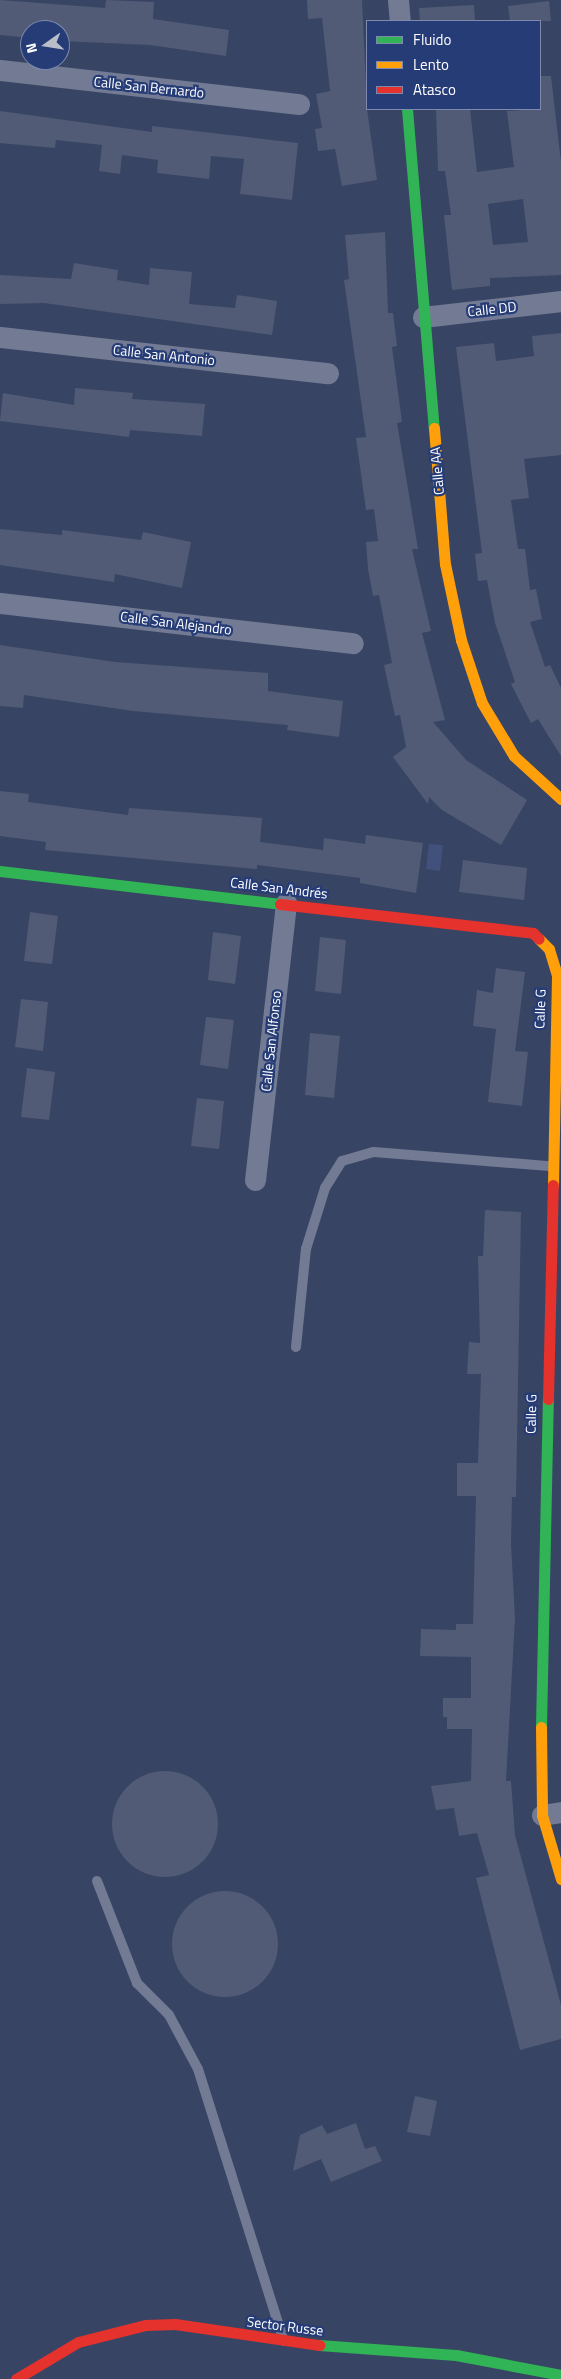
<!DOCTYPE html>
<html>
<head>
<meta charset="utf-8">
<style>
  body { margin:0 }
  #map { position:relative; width:561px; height:2379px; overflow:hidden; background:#384464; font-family:"Titillium Web",sans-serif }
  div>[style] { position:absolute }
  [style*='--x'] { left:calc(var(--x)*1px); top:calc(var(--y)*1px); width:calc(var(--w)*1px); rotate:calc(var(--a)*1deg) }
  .water>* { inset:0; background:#41517b }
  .building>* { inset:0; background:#515b75 }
  .round { border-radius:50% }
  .lane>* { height:10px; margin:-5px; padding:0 5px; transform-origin:5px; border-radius:5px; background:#727b93 }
  .street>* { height:21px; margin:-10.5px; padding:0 10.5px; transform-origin:10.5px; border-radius:10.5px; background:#727b93 }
  .fast>* { height:11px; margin:-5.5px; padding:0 5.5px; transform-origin:5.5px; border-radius:5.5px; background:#30b455 }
  .slow>* { height:11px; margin:-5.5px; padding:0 5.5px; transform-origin:5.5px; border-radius:5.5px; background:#ff9f0a }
  .jam>* { height:11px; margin:-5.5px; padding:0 5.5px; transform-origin:5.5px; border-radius:5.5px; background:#e5322d }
  span { translate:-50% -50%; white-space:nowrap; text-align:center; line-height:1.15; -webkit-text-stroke:4.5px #263c76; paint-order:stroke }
  .street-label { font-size:14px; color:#fff }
  .legend { position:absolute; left:366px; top:20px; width:175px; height:90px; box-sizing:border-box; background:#263c76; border:1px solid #7d8aad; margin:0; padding:6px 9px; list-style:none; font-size:15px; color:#fff }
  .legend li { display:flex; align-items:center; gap:10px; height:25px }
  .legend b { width:25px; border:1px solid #7d8aad }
  .north { position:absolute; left:20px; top:20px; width:50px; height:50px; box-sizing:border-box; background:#263c76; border:1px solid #7d8aad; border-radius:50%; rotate:257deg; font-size:14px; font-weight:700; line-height:20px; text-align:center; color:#fff }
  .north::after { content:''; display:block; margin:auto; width:18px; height:22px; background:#b9bec9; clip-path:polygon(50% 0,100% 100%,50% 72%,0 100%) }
</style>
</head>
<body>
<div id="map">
  <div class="water">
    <div style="clip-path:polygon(429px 844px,443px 845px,440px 871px,426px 869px)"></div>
  </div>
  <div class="building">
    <div style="clip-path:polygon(0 0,105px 8px,106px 0,154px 2px,153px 19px,229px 30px,226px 56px,150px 45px,60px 41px,60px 30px,30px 30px,30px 38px,0 35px)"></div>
    <div style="clip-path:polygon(307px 0,362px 0,367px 109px,377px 180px,342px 186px,335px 149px,318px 151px,315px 129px,322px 128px,316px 94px,330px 91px,322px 18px,308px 19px)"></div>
    <div style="clip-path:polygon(549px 1px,551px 21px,510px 21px,508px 6px)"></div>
    <div style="clip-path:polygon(474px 5px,475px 21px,420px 21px,419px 8px)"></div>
    <div style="clip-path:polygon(evenodd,540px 76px,551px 76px,561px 162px,561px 275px,490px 278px,490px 286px,452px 290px,444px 215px,451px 215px,445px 171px,438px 171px,436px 109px,470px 109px,477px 172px,514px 167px,507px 111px,540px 109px,540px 76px,523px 199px,528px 242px,493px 245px,488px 204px,523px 199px)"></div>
    <div style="clip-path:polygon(0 111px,152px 132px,152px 126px,298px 143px,292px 200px,240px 194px,244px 159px,211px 156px,209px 179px,157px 173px,158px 160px,122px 155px,120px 174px,99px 171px,102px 145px,56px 140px,55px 148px,0 143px)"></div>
    <div style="clip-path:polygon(385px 232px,388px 313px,393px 313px,397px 346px,392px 347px,402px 422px,397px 423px,418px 549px,412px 549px,431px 631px,422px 633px,445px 720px,433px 722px,466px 760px,527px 800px,501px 845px,442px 810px,429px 797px,428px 804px,393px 757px,406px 747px,400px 715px,395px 716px,384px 665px,392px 663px,379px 595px,373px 596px,368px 569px,366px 542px,378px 541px,374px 509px,366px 510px,356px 438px,366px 437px,344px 280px,349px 279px,345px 235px)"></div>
    <div style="clip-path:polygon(74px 263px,118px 270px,117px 280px,149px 285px,150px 268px,192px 272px,189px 304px,235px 308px,237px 295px,277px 301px,272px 335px,44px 303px,0 304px,0 275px,71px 279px)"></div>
    <div style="clip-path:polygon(561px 333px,561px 455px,524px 459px,529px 498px,511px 500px,518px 549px,525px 549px,530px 590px,536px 589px,542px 619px,530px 622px,545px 667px,550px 665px,561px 688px,561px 756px,538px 719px,531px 723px,511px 684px,515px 682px,495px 623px,487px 580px,478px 581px,475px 554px,482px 553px,456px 347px,494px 343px,496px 361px,534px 356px,532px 336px)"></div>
    <div style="clip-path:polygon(75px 388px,133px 393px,132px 399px,205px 404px,202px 436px,130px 430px,129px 437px,0 421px,3px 393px,74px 405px)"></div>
    <div style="clip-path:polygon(0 529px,62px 535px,62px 530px,141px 540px,143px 532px,191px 542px,182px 588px,115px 574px,114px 582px,0 565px)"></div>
    <div style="clip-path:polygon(0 645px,115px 662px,268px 673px,268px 691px,343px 701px,339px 737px,287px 730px,288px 725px,133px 711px,24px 695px,23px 708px,0 706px)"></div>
    <div style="clip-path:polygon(0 791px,29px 794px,28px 802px,128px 815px,129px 808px,262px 818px,260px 842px,323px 850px,324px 838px,365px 844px,366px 835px,423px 843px,416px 893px,360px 883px,360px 878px,257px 865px,257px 869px,45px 850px,46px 842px,0 836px)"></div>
    <div style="clip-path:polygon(463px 860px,527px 868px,524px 900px,459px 892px)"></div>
    <div style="clip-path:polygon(30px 912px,58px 916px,52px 964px,24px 961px)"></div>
    <div style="clip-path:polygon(213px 932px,241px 936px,235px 984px,208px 980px)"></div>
    <div style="clip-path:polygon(320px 937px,346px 940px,341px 994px,315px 991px)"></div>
    <div style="clip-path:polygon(496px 968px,525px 972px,515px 1051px,528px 1052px,522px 1106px,488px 1102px,496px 1029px,473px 1026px,477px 990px,493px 993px)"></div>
    <div style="clip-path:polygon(21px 999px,48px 1002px,43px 1051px,15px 1047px)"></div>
    <div style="clip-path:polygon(206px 1017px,234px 1020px,228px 1069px,200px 1065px)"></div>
    <div style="clip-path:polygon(310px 1033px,340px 1036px,334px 1098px,305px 1095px)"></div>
    <div style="clip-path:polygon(27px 1068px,55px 1072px,49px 1120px,21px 1117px)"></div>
    <div style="clip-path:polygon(197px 1098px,224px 1101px,219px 1149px,191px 1146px)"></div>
    <div style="clip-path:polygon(485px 1210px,521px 1212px,516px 1497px,512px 1497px,511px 1544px,515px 1618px,506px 1781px,511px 1781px,515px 1835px,561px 2005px,561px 2039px,520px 2050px,476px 1878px,489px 1875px,477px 1833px,459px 1836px,454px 1808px,436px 1810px,431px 1786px,471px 1781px,472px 1729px,447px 1729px,447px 1717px,443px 1717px,443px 1698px,471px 1698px,471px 1657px,420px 1656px,421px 1629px,456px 1630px,456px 1624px,473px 1624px,476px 1496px,457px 1496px,457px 1463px,478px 1463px,481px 1374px,467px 1374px,469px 1342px,480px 1343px,478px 1256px,483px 1256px)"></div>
    <div class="round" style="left:112px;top:1771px;width:106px;height:106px"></div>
    <div class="round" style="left:172px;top:1891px;width:106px;height:106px"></div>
    <div style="clip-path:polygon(415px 2096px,437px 2101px,430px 2136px,407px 2132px)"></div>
    <div style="clip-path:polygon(356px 2123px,365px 2149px,375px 2146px,382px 2161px,331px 2182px,321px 2159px,293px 2171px,300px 2135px,322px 2125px,327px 2134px)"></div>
  </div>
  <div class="lane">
    <div style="--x:296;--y:1347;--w:99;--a:-84.2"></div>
    <div style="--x:306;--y:1249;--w:64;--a:-72.7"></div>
    <div style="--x:325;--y:1188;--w:32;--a:-58"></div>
    <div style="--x:342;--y:1161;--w:33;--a:-16"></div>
    <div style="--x:374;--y:1152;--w:176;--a:4.6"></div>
    <div style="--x:97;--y:1881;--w:110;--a:68.6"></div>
    <div style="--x:137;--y:1983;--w:45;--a:45"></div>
    <div style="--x:169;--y:2015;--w:61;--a:61.8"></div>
    <div style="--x:198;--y:2069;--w:285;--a:72.5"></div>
  </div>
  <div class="street">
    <div style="--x:398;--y:0;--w:21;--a:85"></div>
    <div style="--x:0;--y:70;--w:301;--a:6.5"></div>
    <div style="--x:423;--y:317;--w:139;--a:-6.6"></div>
    <div style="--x:0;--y:337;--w:330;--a:6.3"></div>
    <div style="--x:0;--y:603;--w:355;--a:6.5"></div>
    <div style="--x:255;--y:1180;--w:279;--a:-83.6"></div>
    <div style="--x:542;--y:1815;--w:19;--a:-9"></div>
  </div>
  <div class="fast">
    <div style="--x:407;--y:109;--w:320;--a:85.2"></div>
    <div style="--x:0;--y:871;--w:282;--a:6.7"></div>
    <div style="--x:541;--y:1727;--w:328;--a:-88.8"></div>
    <div style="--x:319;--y:2345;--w:137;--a:4.2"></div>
    <div style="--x:456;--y:2355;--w:107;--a:10.8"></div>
  </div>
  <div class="slow">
    <div style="--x:434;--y:428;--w:136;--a:85.4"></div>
    <div style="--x:445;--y:564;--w:78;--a:78.1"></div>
    <div style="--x:461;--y:640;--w:66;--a:71.6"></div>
    <div style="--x:482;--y:703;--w:62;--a:58.9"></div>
    <div style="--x:514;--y:756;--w:64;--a:42.5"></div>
    <div style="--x:539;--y:939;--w:14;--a:45"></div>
    <div style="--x:549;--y:949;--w:28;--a:73"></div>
    <div style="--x:557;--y:976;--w:209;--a:91.1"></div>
    <div style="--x:541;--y:1727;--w:88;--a:89.3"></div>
    <div style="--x:542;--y:1815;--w:67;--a:73.5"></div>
  </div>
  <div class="jam">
    <div style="--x:280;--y:904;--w:255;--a:6.5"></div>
    <div style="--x:533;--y:933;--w:8;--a:45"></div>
    <div style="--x:548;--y:1399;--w:214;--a:-88.7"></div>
    <div style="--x:16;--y:2379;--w:72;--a:-30.8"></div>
    <div style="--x:78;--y:2342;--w:69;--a:-14.2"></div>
    <div style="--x:145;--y:2325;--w:30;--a:-2"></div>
    <div style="--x:175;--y:2324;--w:146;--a:8.3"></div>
  </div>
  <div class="street-label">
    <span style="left:149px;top:87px;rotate:6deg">Calle San Bernardo</span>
    <span style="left:492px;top:309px;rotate:-6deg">Calle DD</span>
    <span style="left:164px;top:355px;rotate:6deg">Calle San Antonio</span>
    <span style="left:437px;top:471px;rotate:-95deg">Calle AA</span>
    <span style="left:176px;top:623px;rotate:7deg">Calle San Alejandro</span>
    <span style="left:279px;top:888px;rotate:7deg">Calle San Andrés</span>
    <span style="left:540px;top:1009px;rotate:-88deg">Calle G</span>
    <span style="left:271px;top:1041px;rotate:-84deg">Calle San Alfonso</span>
    <span style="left:531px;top:1414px;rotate:-89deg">Calle G</span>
    <span style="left:285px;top:2326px;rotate:7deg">Sector Russe</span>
  </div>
  <ul class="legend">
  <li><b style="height:6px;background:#30b455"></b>Fluido</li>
  <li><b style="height:6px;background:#ff9f0a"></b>Lento</li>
  <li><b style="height:6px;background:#e5322d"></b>Atasco</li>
  </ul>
  <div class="north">N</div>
</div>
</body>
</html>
